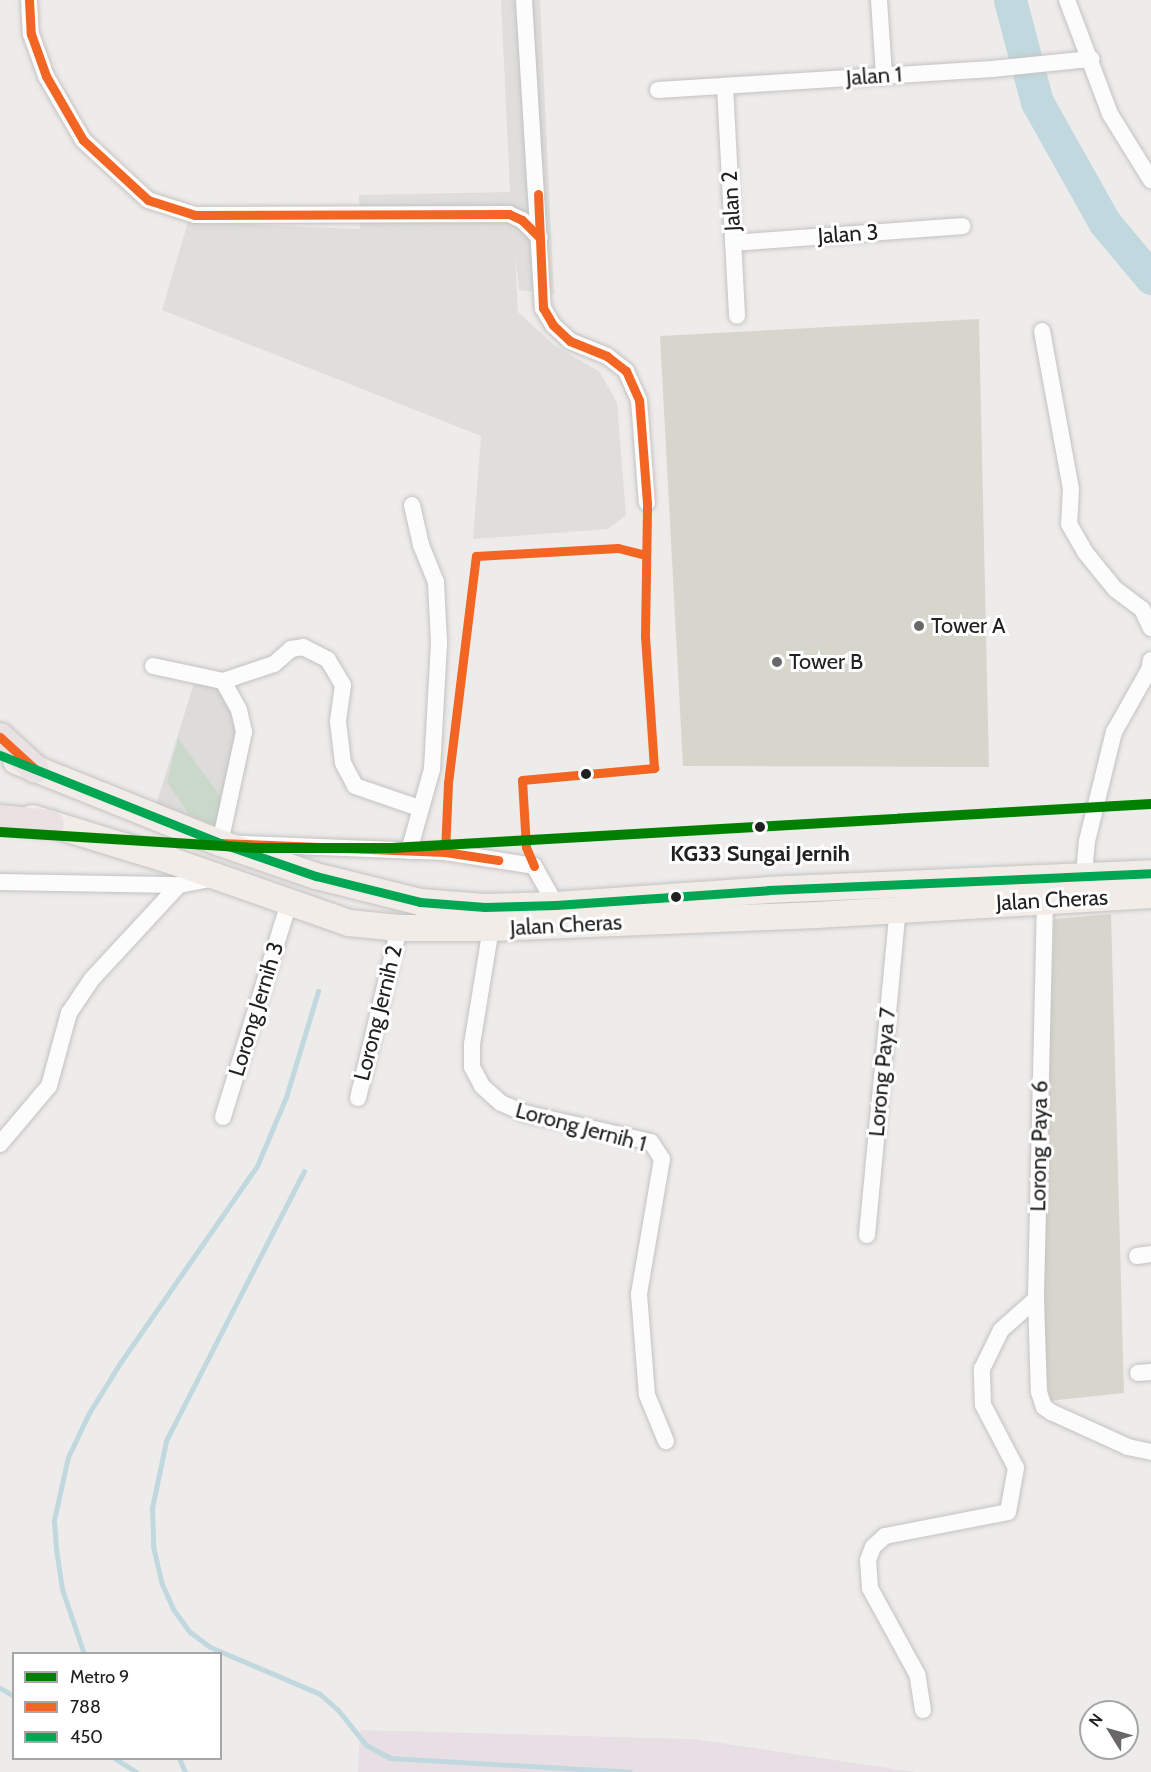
<!DOCTYPE html>
<html>
<head>
<meta charset="utf-8">
<style>
  body { margin:0 }
  #map { position:relative; width:1151px; height:1772px; overflow:hidden; background:#eeecea; font-family:Cabin,sans-serif }
  div>[style] { position:absolute }
  [style*='--x'] { left:calc(var(--x)*1px); top:calc(var(--y)*1px); width:calc(var(--w)*1px); rotate:calc(var(--a)*1deg) }
  .industrial>* { inset:0; background:#e7dfe4 }
  .religious>* { inset:0; background:#dddcdb }
  .construction>* { inset:0; background:#d7d6cd }
  .cemetery>* { inset:0; background:#cad8ca }
  .parking>* { inset:0; background:#dfdedd }
  .stream>* { height:5px; margin:-2.5px; padding:0 2.5px; transform-origin:2.5px; border-radius:2.5px; background:#c1d8de }
  .river>* { height:33px; margin:-16.5px; padding:0 16.5px; transform-origin:16.5px; border-radius:16.5px; background:#c1d8de }
  .roads { filter:drop-shadow(0 0 2px #c4c3c2) drop-shadow(0 0 2px #c4c3c2) }
  .minor>* { height:16px; margin:-8px; padding:0 8px; transform-origin:8px; border-radius:8px; background:#fcfcfc }
  .primary>* { height:26px; margin:-13px; padding:0 13px; transform-origin:13px; border-radius:13px; background:#f1ece7 }
  .motorway>* { height:28px; margin:-14px; padding:0 14px; transform-origin:14px; border-radius:14px; background:#eae1e2 }
  .bus-1>* { height:9px; margin:-4.5px; padding:0 4.5px; transform-origin:4.5px; border-radius:4.5px; background:#f26522 }
  .bus-2>* { height:9px; margin:-4.5px; padding:0 4.5px; transform-origin:4.5px; border-radius:4.5px; background:#00a651 }
  .metro-1>* { height:10px; margin:-5px; padding:0 5px; transform-origin:5px; border-radius:5px; background:#008000 }
  .dots>* { width:16px; height:16px; translate:-50% -50%; box-sizing:border-box; border:3px solid #fff; border-radius:50% }
  span { translate:-50% -50%; white-space:nowrap; text-align:center; line-height:1.15; -webkit-text-stroke:6px #fff; paint-order:stroke }
  .street-label { font-size:22px; color:#212121 }
  .poi-label { font-size:22px; color:#212121 }
  .left { translate:0 -50%; text-align:left }
  .stop-label { font-size:22px; color:#212121; font-weight:700 }
  .legend { position:absolute; left:12px; top:1652px; width:210px; height:108px; box-sizing:border-box; background:#fff; border:2px solid #a6a6a6; margin:0; padding:8px 10px; list-style:none; font-size:18px; color:#212121 }
  .legend li { display:flex; align-items:center; gap:12px; height:30px }
  .legend b { width:30px; border:2px solid #a6a6a6 }
  .north { position:absolute; left:1079px; top:1700px; width:60px; height:60px; box-sizing:border-box; background:#fff; border:2px solid #a6a6a6; border-radius:50%; rotate:307deg; font-size:16px; font-weight:700; line-height:24px; text-align:center; color:#212121 }
  .north::after { content:''; display:block; margin:auto; width:21px; height:27px; background:#696867; clip-path:polygon(50% 0,100% 100%,50% 72%,0 100%) }
</style>
</head>
<body>
<div id="map">
  <div class="industrial">
    <div style="clip-path:polygon(360px 1730px,693px 1739px,915px 1772px,358px 1772px)"></div>
  </div>
  <div class="religious">
    <div style="clip-path:polygon(195px 680px,220px 686px,240px 735px,216px 831px,156px 805px)"></div>
  </div>
  <div class="construction">
    <div style="clip-path:polygon(979px 319px,989px 767px,683px 766px,660px 336px)"></div>
    <div style="clip-path:polygon(1111px 914px,1124px 1393px,1049px 1401px,1041px 1297px,1054px 919px)"></div>
  </div>
  <div class="cemetery">
    <div style="clip-path:polygon(178px 738px,222px 799px,215px 826px,189px 814px,167px 782px)"></div>
  </div>
  <div class="parking">
    <div style="clip-path:polygon(501px 0,540px 0,554px 294px,519px 290px,515px 252px,518px 312px,554px 345px,600px 372px,617px 403px,626px 515px,608px 529px,473px 539px,481px 436px,162px 310px,188px 222px,360px 229px,359px 195px,510px 192px)"></div>
  </div>
  <div class="stream">
    <div style="--x:304;--y:1171;--w:303;--a:117.1"></div>
    <div style="--x:166;--y:1441;--w:68;--a:101.8"></div>
    <div style="--x:152;--y:1508;--w:38;--a:88"></div>
    <div style="--x:153;--y:1546;--w:39;--a:77"></div>
    <div style="--x:162;--y:1584;--w:27;--a:66"></div>
    <div style="--x:173;--y:1609;--w:29;--a:54"></div>
    <div style="--x:190;--y:1632;--w:25;--a:37"></div>
    <div style="--x:210;--y:1647;--w:120;--a:23.1"></div>
    <div style="--x:320;--y:1694;--w:24;--a:42"></div>
    <div style="--x:338;--y:1710;--w:45;--a:51.3"></div>
    <div style="--x:366;--y:1745;--w:27;--a:28"></div>
    <div style="--x:390;--y:1758;--w:240;--a:3.3"></div>
    <div style="--x:84;--y:1654;--w:69;--a:-108.7"></div>
    <div style="--x:62;--y:1589;--w:40;--a:-98.5"></div>
    <div style="--x:56;--y:1549;--w:29;--a:-94"></div>
    <div style="--x:54;--y:1520;--w:65;--a:-77.5"></div>
    <div style="--x:68;--y:1457;--w:49;--a:-64.5"></div>
    <div style="--x:89;--y:1413;--w:59;--a:-58.2"></div>
    <div style="--x:120;--y:1363;--w:240;--a:-55.2"></div>
    <div style="--x:257;--y:1166;--w:75;--a:-67.2"></div>
    <div style="--x:286;--y:1097;--w:111;--a:-73.2"></div>
    <div style="--x:0;--y:1688;--w:16;--a:30"></div>
    <div style="--x:114;--y:1758;--w:26;--a:32"></div>
    <div style="--x:179;--y:1758;--w:15;--a:67"></div>
  </div>
  <div class="river">
    <div style="--x:1010;--y:0;--w:106;--a:75.2"></div>
    <div style="--x:1037;--y:102;--w:139;--a:60.7"></div>
    <div style="--x:1105;--y:223;--w:72;--a:50.1"></div>
  </div>
  <div class="roads">
    <div class="minor">
      <div style="--x:29;--y:0;--w:34;--a:87"></div>
      <div style="--x:31;--y:34;--w:45;--a:70.3"></div>
      <div style="--x:46;--y:76;--w:74;--a:60"></div>
      <div style="--x:83;--y:140;--w:88;--a:42.7"></div>
      <div style="--x:148;--y:200;--w:49;--a:17.7"></div>
      <div style="--x:195;--y:215;--w:314;--a:-0.2"></div>
      <div style="--x:509;--y:214;--w:14;--a:25"></div>
      <div style="--x:522;--y:220;--w:25;--a:45"></div>
      <div style="--x:524;--y:0;--w:309;--a:86.5"></div>
      <div style="--x:543;--y:308;--w:20;--a:60"></div>
      <div style="--x:553;--y:325;--w:23;--a:43"></div>
      <div style="--x:570;--y:341;--w:40;--a:22"></div>
      <div style="--x:607;--y:356;--w:24;--a:38"></div>
      <div style="--x:626;--y:371;--w:32;--a:66"></div>
      <div style="--x:639;--y:400;--w:103;--a:85.6"></div>
      <div style="--x:879;--y:0;--w:76;--a:86.2"></div>
      <div style="--x:1067;--y:0;--w:122;--a:69.3"></div>
      <div style="--x:1110;--y:114;--w:78;--a:58.2"></div>
      <div style="--x:725;--y:86;--w:230;--a:87"></div>
      <div style="--x:658;--y:90;--w:335;--a:-3.6"></div>
      <div style="--x:992;--y:69;--w:100;--a:-5.8"></div>
      <div style="--x:733;--y:243;--w:230;--a:-4.2"></div>
      <div style="--x:1042;--y:331;--w:161;--a:79.6"></div>
      <div style="--x:1071;--y:489;--w:35;--a:93"></div>
      <div style="--x:1069;--y:524;--w:32;--a:60"></div>
      <div style="--x:1085;--y:552;--w:48;--a:51"></div>
      <div style="--x:1115;--y:589;--w:34;--a:37"></div>
      <div style="--x:1142;--y:609;--w:21;--a:65"></div>
      <div style="--x:153;--y:666;--w:72;--a:12.1"></div>
      <div style="--x:223;--y:681;--w:33;--a:61"></div>
      <div style="--x:239;--y:710;--w:23;--a:77"></div>
      <div style="--x:244;--y:732;--w:114;--a:102.2"></div>
      <div style="--x:220;--y:843;--w:225;--a:2.3"></div>
      <div style="--x:445;--y:852;--w:90;--a:8.9"></div>
      <div style="--x:534;--y:866;--w:45;--a:60.6"></div>
      <div style="--x:223;--y:681;--w:54;--a:-18.4"></div>
      <div style="--x:274;--y:664;--w:23;--a:-41"></div>
      <div style="--x:291;--y:649;--w:12;--a:-9"></div>
      <div style="--x:303;--y:647;--w:28;--a:27"></div>
      <div style="--x:328;--y:660;--w:29;--a:59"></div>
      <div style="--x:343;--y:685;--w:37;--a:98"></div>
      <div style="--x:338;--y:722;--w:41;--a:83"></div>
      <div style="--x:343;--y:763;--w:26;--a:62"></div>
      <div style="--x:355;--y:786;--w:68;--a:19"></div>
      <div style="--x:409;--y:851;--w:85;--a:-74.3"></div>
      <div style="--x:432;--y:769;--w:127;--a:-86.8"></div>
      <div style="--x:439;--y:642;--w:60;--a:-92.9"></div>
      <div style="--x:436;--y:582;--w:40;--a:-112"></div>
      <div style="--x:421;--y:545;--w:41;--a:-102.7"></div>
      <div style="--x:1084;--y:875;--w:34;--a:-85"></div>
      <div style="--x:1087;--y:841;--w:112;--a:-76.1"></div>
      <div style="--x:1114;--y:732;--w:71;--a:-60.6"></div>
      <div style="--x:1149;--y:670;--w:10;--a:-79"></div>
      <div style="--x:0;--y:882;--w:179;--a:1"></div>
      <div style="--x:179;--y:885;--w:37;--a:-11"></div>
      <div style="--x:1045;--y:899;--w:400;--a:91.3"></div>
      <div style="--x:1036;--y:1299;--w:93;--a:88.2"></div>
      <div style="--x:1039;--y:1392;--w:16;--a:72"></div>
      <div style="--x:1044;--y:1407;--w:9;--a:36"></div>
      <div style="--x:1051;--y:1412;--w:85;--a:24.4"></div>
      <div style="--x:1128;--y:1447;--w:24;--a:12"></div>
      <div style="--x:491;--y:928;--w:118;--a:99.3"></div>
      <div style="--x:472;--y:1044;--w:23;--a:90"></div>
      <div style="--x:472;--y:1067;--w:21;--a:62"></div>
      <div style="--x:482;--y:1086;--w:25;--a:42"></div>
      <div style="--x:501;--y:1103;--w:25;--a:23"></div>
      <div style="--x:524;--y:1113;--w:130;--a:12.9"></div>
      <div style="--x:651;--y:1142;--w:20;--a:57"></div>
      <div style="--x:662;--y:1159;--w:137;--a:99.7"></div>
      <div style="--x:639;--y:1294;--w:101;--a:85.5"></div>
      <div style="--x:647;--y:1395;--w:50;--a:67.6"></div>
      <div style="--x:358;--y:1098;--w:175;--a:-76.4"></div>
      <div style="--x:223;--y:1117;--w:225;--a:-72.9"></div>
      <div style="--x:0;--y:1144;--w:76;--a:-49.8"></div>
      <div style="--x:49;--y:1086;--w:76;--a:-74.7"></div>
      <div style="--x:69;--y:1013;--w:40;--a:-56"></div>
      <div style="--x:91;--y:980;--w:129;--a:-47.2"></div>
      <div style="--x:867;--y:1235;--w:327;--a:-84.6"></div>
      <div style="--x:1137;--y:1256;--w:14;--a:-8"></div>
      <div style="--x:1138;--y:1373;--w:13;--a:-4"></div>
      <div style="--x:923;--y:1710;--w:36;--a:-99"></div>
      <div style="--x:917;--y:1674;--w:98;--a:-118.7"></div>
      <div style="--x:870;--y:1588;--w:28;--a:-94"></div>
      <div style="--x:868;--y:1560;--w:14;--a:-69"></div>
      <div style="--x:873;--y:1547;--w:16;--a:-43"></div>
      <div style="--x:885;--y:1536;--w:125;--a:-11"></div>
      <div style="--x:1008;--y:1512;--w:45;--a:-79.7"></div>
      <div style="--x:1016;--y:1468;--w:71;--a:-117.6"></div>
      <div style="--x:983;--y:1405;--w:36;--a:-92"></div>
      <div style="--x:982;--y:1369;--w:43;--a:-64"></div>
      <div style="--x:1001;--y:1330;--w:47;--a:-41.5"></div>
    </div>
    <div class="primary">
      <div style="--x:16;--y:761;--w:220;--a:21.9"></div>
      <div style="--x:220;--y:843;--w:102;--a:19"></div>
      <div style="--x:316;--y:876;--w:107;--a:14"></div>
      <div style="--x:420;--y:902;--w:65;--a:4.4"></div>
      <div style="--x:485;--y:907;--w:71;--a:-1.6"></div>
      <div style="--x:556;--y:905;--w:213;--a:-4"></div>
      <div style="--x:768;--y:890;--w:383;--a:-2.5"></div>
      <div style="--x:32;--y:818;--w:146;--a:17.1"></div>
      <div style="--x:172;--y:861;--w:188;--a:19.3"></div>
      <div style="--x:349;--y:923;--w:50;--a:5.7"></div>
      <div style="--x:399;--y:928;--w:92;--a:0"></div>
      <div style="--x:491;--y:928;--w:326;--a:-2.3"></div>
      <div style="--x:817;--y:915;--w:335;--a:-3.4"></div>
    </div>
    <div class="motorway">
      <div style="--x:0;--y:737;--w:47;--a:42.4"></div>
      <div style="--x:0;--y:819;--w:50;--a:5.7"></div>
    </div>
  </div>
  <div class="bus-1">
    <div style="--x:29;--y:0;--w:34;--a:87"></div>
    <div style="--x:31;--y:34;--w:45;--a:70.3"></div>
    <div style="--x:46;--y:76;--w:74;--a:60"></div>
    <div style="--x:83;--y:140;--w:88;--a:42.7"></div>
    <div style="--x:148;--y:200;--w:49;--a:17.7"></div>
    <div style="--x:195;--y:215;--w:314;--a:-0.2"></div>
    <div style="--x:509;--y:214;--w:14;--a:25"></div>
    <div style="--x:522;--y:220;--w:25;--a:45"></div>
    <div style="--x:0;--y:737;--w:47;--a:42.4"></div>
    <div style="--x:220;--y:843;--w:225;--a:2.3"></div>
    <div style="--x:445;--y:852;--w:54;--a:8.6"></div>
    <div style="--x:445;--y:852;--w:69;--a:-87.5"></div>
    <div style="--x:448;--y:783;--w:229;--a:-83"></div>
    <div style="--x:476;--y:556;--w:142;--a:-3.2"></div>
    <div style="--x:618;--y:548;--w:29;--a:14"></div>
    <div style="--x:534;--y:866;--w:21;--a:-113"></div>
    <div style="--x:526;--y:847;--w:67;--a:-93.4"></div>
    <div style="--x:522;--y:780;--w:133;--a:-5.2"></div>
    <div style="--x:654;--y:768;--w:132;--a:-93.9"></div>
    <div style="--x:645;--y:636;--w:133;--a:-89.1"></div>
    <div style="--x:647;--y:503;--w:103;--a:-94.4"></div>
    <div style="--x:639;--y:400;--w:32;--a:-114"></div>
    <div style="--x:626;--y:371;--w:24;--a:-142"></div>
    <div style="--x:607;--y:356;--w:40;--a:-158"></div>
    <div style="--x:570;--y:341;--w:23;--a:-137"></div>
    <div style="--x:553;--y:325;--w:20;--a:-120"></div>
    <div style="--x:543;--y:308;--w:114;--a:-92.5"></div>
  </div>
  <div class="bus-2">
    <div style="--x:0;--y:755;--w:237;--a:21.8"></div>
    <div style="--x:220;--y:843;--w:102;--a:19"></div>
    <div style="--x:316;--y:876;--w:107;--a:14"></div>
    <div style="--x:420;--y:902;--w:65;--a:4.4"></div>
    <div style="--x:485;--y:907;--w:71;--a:-1.6"></div>
    <div style="--x:556;--y:905;--w:213;--a:-4"></div>
    <div style="--x:768;--y:890;--w:383;--a:-2.5"></div>
  </div>
  <div class="metro-1">
    <div style="--x:0;--y:832;--w:256;--a:3.6"></div>
    <div style="--x:255;--y:848;--w:137;--a:0"></div>
    <div style="--x:392;--y:848;--w:760;--a:-3.32"></div>
  </div>
  <div class="dots">
    <div style="left:919px;top:626px;background:#696867"></div>
    <div style="left:777px;top:662px;background:#696867"></div>
    <div style="left:586px;top:774px;background:#212121"></div>
    <div style="left:760px;top:827px;background:#212121"></div>
    <div style="left:676px;top:897px;background:#212121"></div>
  </div>
  <div class="street-label">
    <span style="left:874px;top:76px;rotate:-4deg">Jalan 1</span>
    <span style="left:731px;top:201px;rotate:-93deg">Jalan 2</span>
    <span style="left:848px;top:234px;rotate:-4deg">Jalan 3</span>
    <span style="left:1052px;top:900px;rotate:-3deg">Jalan Cheras</span>
    <span style="left:566px;top:925px;rotate:-3deg">Jalan Cheras</span>
    <span style="left:256px;top:1009px;rotate:-73deg">Lorong Jernih 3</span>
    <span style="left:378px;top:1013px;rotate:-76deg">Lorong Jernih 2</span>
    <span style="left:882px;top:1072px;rotate:-85deg">Lorong Paya 7</span>
    <span style="left:581px;top:1127px;rotate:15deg">Lorong Jernih 1</span>
    <span style="left:1039px;top:1146px;rotate:-89deg">Lorong Paya 6</span>
  </div>
  <div class="poi-label">
    <span class="left" style="left:931px;top:626px">Tower A</span>
    <span class="left" style="left:789px;top:662px">Tower B</span>
  </div>
  <div class="stop-label">
    <span style="left:760px;top:854px">KG33 Sungai Jernih</span>
  </div>
  <ul class="legend">
  <li><b style="height:8px;background:#008000"></b>Metro 9</li>
  <li><b style="height:8px;background:#f26522"></b>788</li>
  <li><b style="height:8px;background:#00a651"></b>450</li>
  </ul>
  <div class="north">N</div>
</div>
</body>
</html>
